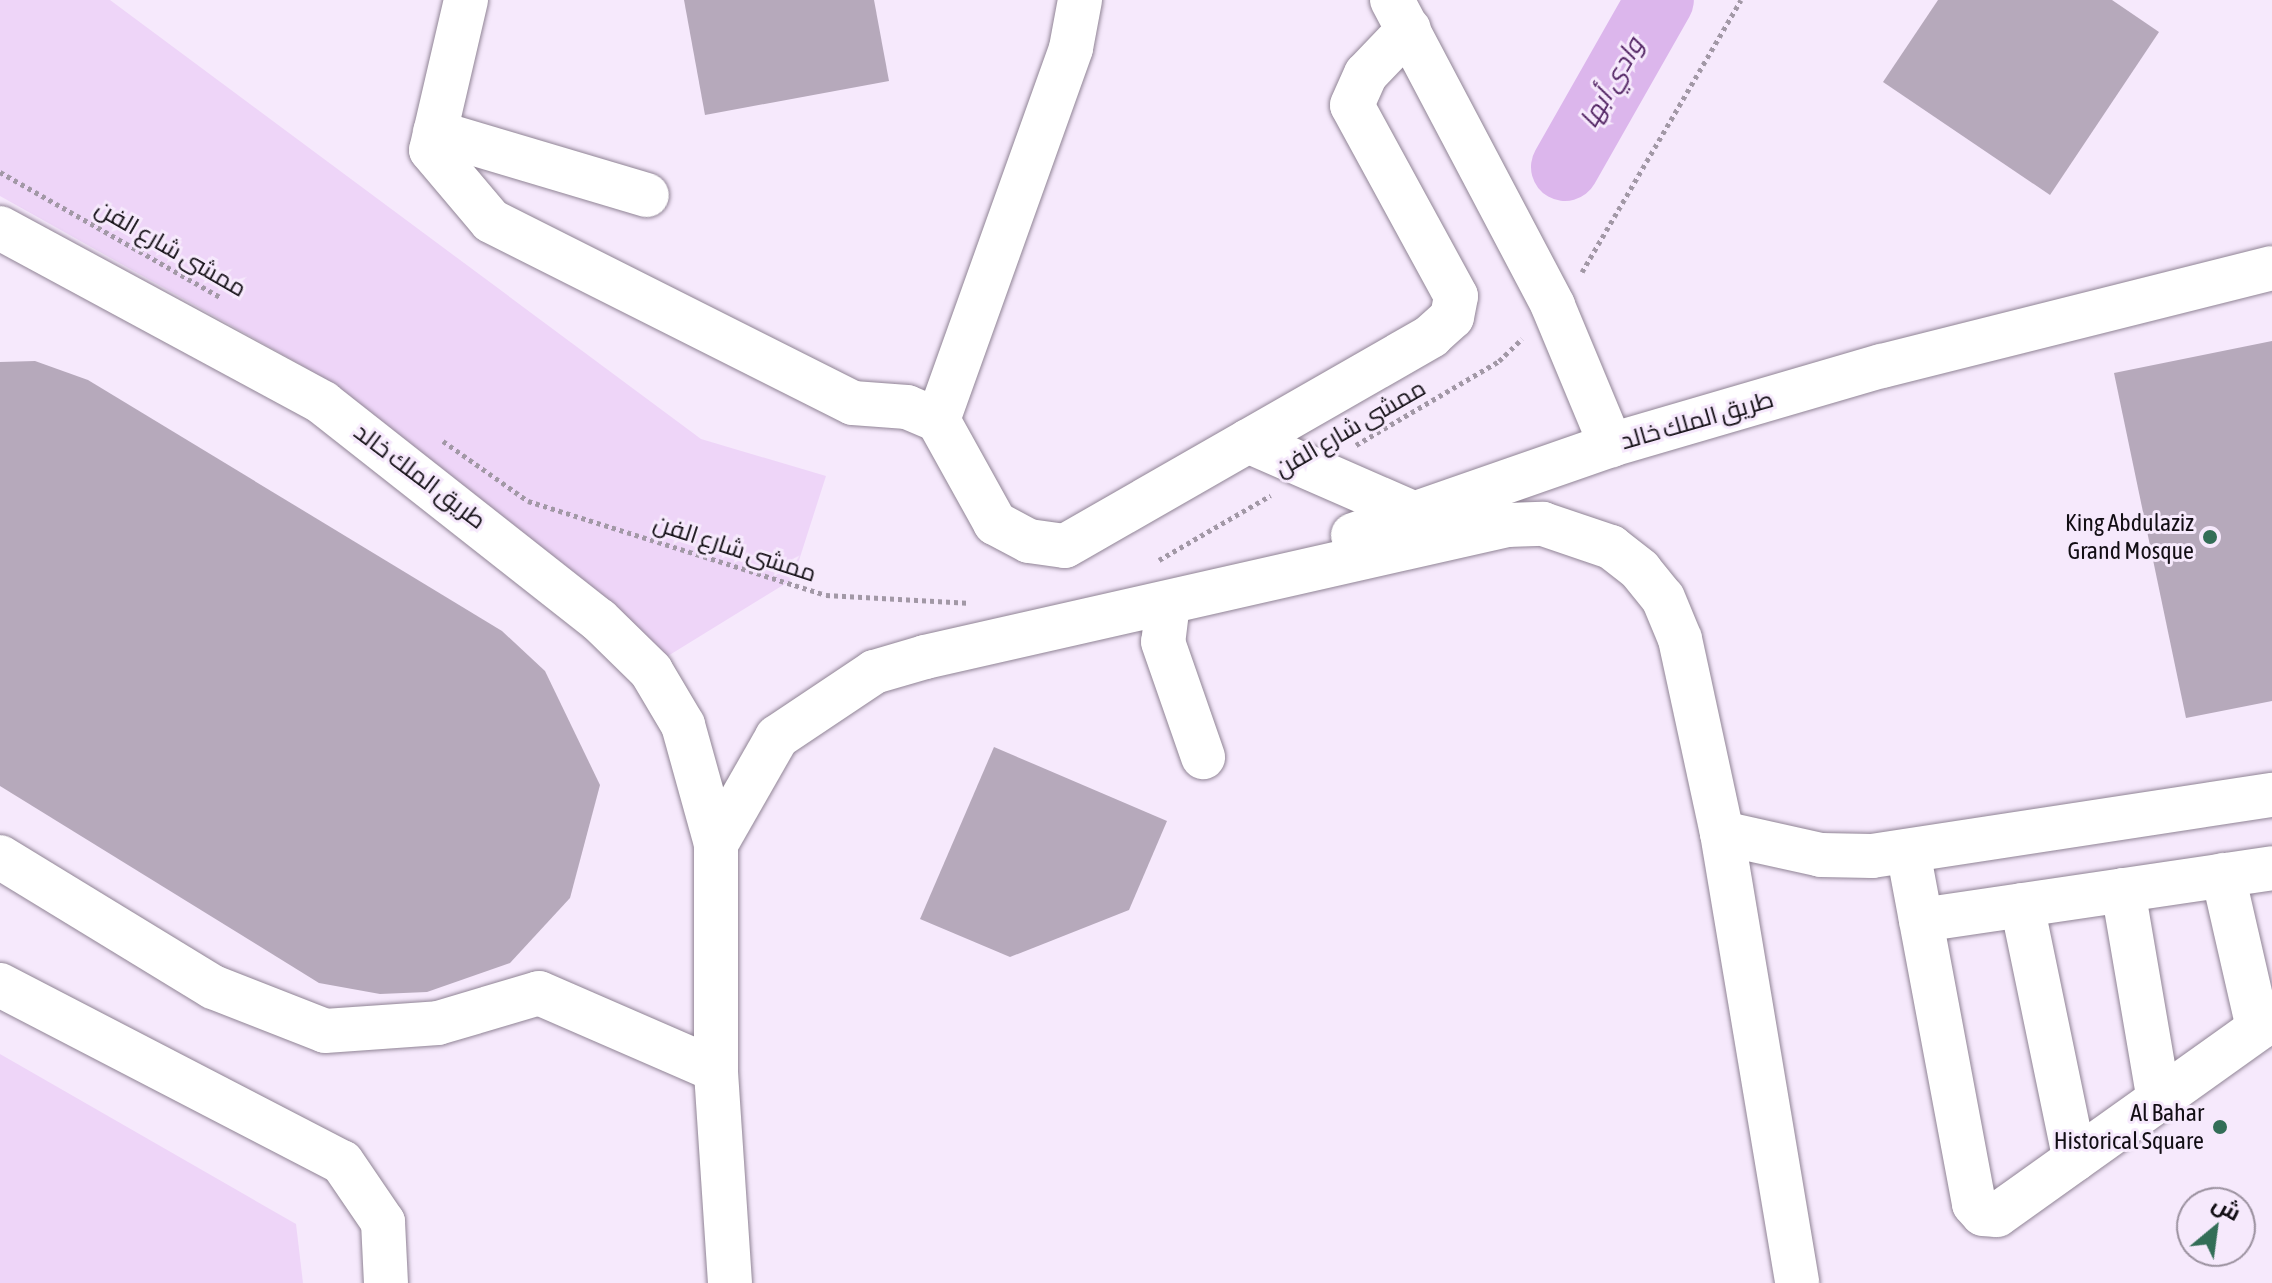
<!DOCTYPE html>
<html>
<head>
<meta charset="utf-8">
<style>
  body { margin:0 }
  #map { position:relative; width:2272px; height:1283px; overflow:hidden; background:#f6e9fc; font-family:"Asap Condensed",Cairo,sans-serif }
  div>[style] { position:absolute }
  [style*='--x'] { left:calc(var(--x)*1px); top:calc(var(--y)*1px); width:calc(var(--w)*1px); rotate:calc(var(--a)*1deg) }
  .green>* { inset:0; background:#eed5f8 }
  .river>* { height:68px; margin:-34px; padding:0 34px; transform-origin:34px; border-radius:34px; background:#dcb6ec }
  .building>* { inset:0; background:#b6a9bb }
  .path>* { height:5px; margin-top:-2.5px; transform-origin:0; background:repeating-linear-gradient(90deg,#a298a6 0 4px,transparent 0 8px) }
  .roads { filter:drop-shadow(0 0 2px #908495) drop-shadow(0 0 2px #908495) }
  .minor>* { height:44px; margin:-22px; padding:0 22px; transform-origin:22px; border-radius:22px; background:#fff }
  .dots>* { width:22px; height:22px; translate:-50% -50%; box-sizing:border-box; border:4px solid #f6e9fc; border-radius:50% }
  span { translate:-50% -50%; white-space:nowrap; text-align:center; line-height:1.15; -webkit-text-stroke:6px #f6e9fc; paint-order:stroke }
  .street-label { font-size:24px; color:#120e14 }
  .poi-label { font-size:24px; color:#120e14 }
  .right { translate:-100% -50%; text-align:right }
  .water-label { font-size:26px; color:#532564; font-style:italic }
  .north { position:absolute; left:2176px; top:1187px; width:80px; height:80px; box-sizing:border-box; background:#f6e9fc; border:2px solid #9b919f; border-radius:50%; rotate:29deg; font-size:22px; font-weight:700; line-height:32px; text-align:center; color:#120e14 }
  .north::after { content:''; display:block; margin:auto; width:28px; height:36px; background:#336e57; clip-path:polygon(50% 0,100% 100%,50% 72%,0 100%) }
</style>
</head>
<body>
<div id="map">
  <div class="green">
    <div style="clip-path:polygon(0 0,110px 0,701px 439px,826px 476px,793px 579px,663px 659px,305px 367px,0 196px)"></div>
    <div style="clip-path:polygon(0 1054px,296px 1224px,303px 1283px,0 1283px)"></div>
  </div>
  <div class="river">
    <div style="--x:1565;--y:167;--w:192;--a:-60.4"></div>
  </div>
  <div class="building">
    <div style="clip-path:polygon(684px 0,874px 0,889px 81px,705px 115px)"></div>
    <div style="clip-path:polygon(1938px 0,2112px 0,2159px 32px,2050px 195px,1883px 82px)"></div>
    <div style="clip-path:polygon(2272px 341px,2272px 701px,2186px 718px,2114px 373px)"></div>
    <div style="clip-path:polygon(35px 361px,88px 380px,502px 631px,545px 671px,600px 785px,570px 898px,510px 963px,427px 992px,380px 994px,319px 983px,0 786px,0 362px)"></div>
    <div style="clip-path:polygon(994px 747px,1167px 821px,1129px 910px,1010px 957px,920px 919px)"></div>
  </div>
  <div class="path">
    <div style="--x:0;--y:172;--w:253;--a:29.6"></div>
    <div style="--x:1582;--y:272;--w:315;--a:-59.7"></div>
    <div style="--x:443;--y:441;--w:104;--a:35.2"></div>
    <div style="--x:528;--y:501;--w:312;--a:17.5"></div>
    <div style="--x:826;--y:595;--w:141;--a:3.2"></div>
    <div style="--x:1356;--y:445;--w:166;--a:-30.4"></div>
    <div style="--x:1499;--y:361;--w:32;--a:-44"></div>
    <div style="--x:1159;--y:560;--w:129;--a:-30.1"></div>
  </div>
  <div class="roads">
    <div class="minor">
      <div style="--x:466;--y:0;--w:154;--a:103.1"></div>
      <div style="--x:431;--y:150;--w:93;--a:49.8"></div>
      <div style="--x:491;--y:221;--w:405;--a:26.7"></div>
      <div style="--x:853;--y:403;--w:54;--a:4.2"></div>
      <div style="--x:907;--y:407;--w:34;--a:23"></div>
      <div style="--x:938;--y:420;--w:118;--a:61"></div>
      <div style="--x:995;--y:523;--w:38;--a:28"></div>
      <div style="--x:1029;--y:541;--w:36;--a:8"></div>
      <div style="--x:1065;--y:546;--w:422;--a:-29.8"></div>
      <div style="--x:1431;--y:336;--w:28;--a:-42"></div>
      <div style="--x:1452;--y:317;--w:21;--a:-79"></div>
      <div style="--x:1456;--y:296;--w:217;--a:-118.6"></div>
      <div style="--x:1352;--y:105;--w:34;--a:-66"></div>
      <div style="--x:1366;--y:74;--w:62;--a:-46.3"></div>
      <div style="--x:1392;--y:0;--w:346;--a:62.2"></div>
      <div style="--x:1553;--y:306;--w:151;--a:67.4"></div>
      <div style="--x:435;--y:132;--w:221;--a:16.6"></div>
      <div style="--x:0;--y:228;--w:367;--a:28.4"></div>
      <div style="--x:323;--y:403;--w:351;--a:38.2"></div>
      <div style="--x:599;--y:620;--w:73;--a:44.4"></div>
      <div style="--x:651;--y:671;--w:63;--a:59.3"></div>
      <div style="--x:683;--y:725;--w:123;--a:74.5"></div>
      <div style="--x:938;--y:420;--w:395;--a:-70.3"></div>
      <div style="--x:1071;--y:48;--w:49;--a:-79.4"></div>
      <div style="--x:1248;--y:441;--w:182;--a:23.6"></div>
      <div style="--x:1353;--y:535;--w:273;--a:-19.2"></div>
      <div style="--x:1611;--y:445;--w:282;--a:-16.3"></div>
      <div style="--x:1882;--y:366;--w:402;--a:-14.1"></div>
      <div style="--x:1168;--y:603;--w:39;--a:97"></div>
      <div style="--x:1163;--y:642;--w:122;--a:70.8"></div>
      <div style="--x:1722;--y:833;--w:101;--a:12.5"></div>
      <div style="--x:1821;--y:855;--w:51;--a:1.1"></div>
      <div style="--x:1872;--y:856;--w:405;--a:-8.7"></div>
      <div style="--x:1908;--y:851;--w:359;--a:79.4"></div>
      <div style="--x:1974;--y:1204;--w:13;--a:48"></div>
      <div style="--x:1983;--y:1214;--w:14;--a:4"></div>
      <div style="--x:1997;--y:1215;--w:338;--a:-35.5"></div>
      <div style="--x:0;--y:857;--w:250;--a:31.4"></div>
      <div style="--x:213;--y:987;--w:120;--a:21.4"></div>
      <div style="--x:325;--y:1031;--w:113;--a:-4"></div>
      <div style="--x:438;--y:1023;--w:105;--a:-16.5"></div>
      <div style="--x:539;--y:993;--w:193;--a:23.5"></div>
      <div style="--x:2223;--y:875;--w:157;--a:77.1"></div>
      <div style="--x:2123;--y:890;--w:213;--a:80.3"></div>
      <div style="--x:2022;--y:905;--w:260;--a:78.3"></div>
      <div style="--x:1921;--y:920;--w:355;--a:-8.4"></div>
      <div style="--x:0;--y:985;--w:385;--a:27.4"></div>
      <div style="--x:342;--y:1162;--w:73;--a:55.7"></div>
      <div style="--x:383;--y:1222;--w:61;--a:87.2"></div>
      <div style="--x:730;--y:1283;--w:213;--a:-93.8"></div>
      <div style="--x:716;--y:1070;--w:226;--a:-90"></div>
      <div style="--x:716;--y:844;--w:123;--a:-60.3"></div>
      <div style="--x:777;--y:737;--w:117;--a:-33.8"></div>
      <div style="--x:874;--y:672;--w:53;--a:-16.4"></div>
      <div style="--x:925;--y:657;--w:597;--a:-12.78"></div>
      <div style="--x:1507;--y:525;--w:36;--a:-2"></div>
      <div style="--x:1543;--y:524;--w:72;--a:18.7"></div>
      <div style="--x:1611;--y:547;--w:37;--a:38"></div>
      <div style="--x:1640;--y:570;--w:36;--a:51"></div>
      <div style="--x:1663;--y:598;--w:44;--a:67.5"></div>
      <div style="--x:1680;--y:639;--w:198;--a:77.8"></div>
      <div style="--x:1722;--y:833;--w:456;--a:80.5"></div>
    </div>
  </div>
  <div class="dots">
    <div style="left:2210px;top:537px;background:#336e57"></div>
    <div style="left:2220px;top:1127px;background:#336e57"></div>
  </div>
  <div class="street-label">
    <span style="left:171px;top:248px;rotate:30deg">ممشى شارع الفن</span>
    <span style="left:1697px;top:420px;rotate:-16deg">طريق الملك خالد</span>
    <span style="left:1350px;top:428px;rotate:-30deg">ممشى شارع الفن</span>
    <span style="left:420px;top:476px;rotate:37deg">طريق الملك خالد</span>
    <span style="left:735px;top:548px;rotate:18deg">ممشى شارع الفن</span>
  </div>
  <div class="poi-label">
    <span class="right" style="left:2194px;top:537px">King Abdulaziz<br>Grand Mosque</span>
    <span class="right" style="left:2204px;top:1127px">Al Bahar<br>Historical Square</span>
  </div>
  <div class="water-label">
    <span style="left:1612px;top:83px;rotate:-60deg">وادي أبها</span>
  </div>
  <div class="north">ش</div>
</div>
</body>
</html>
